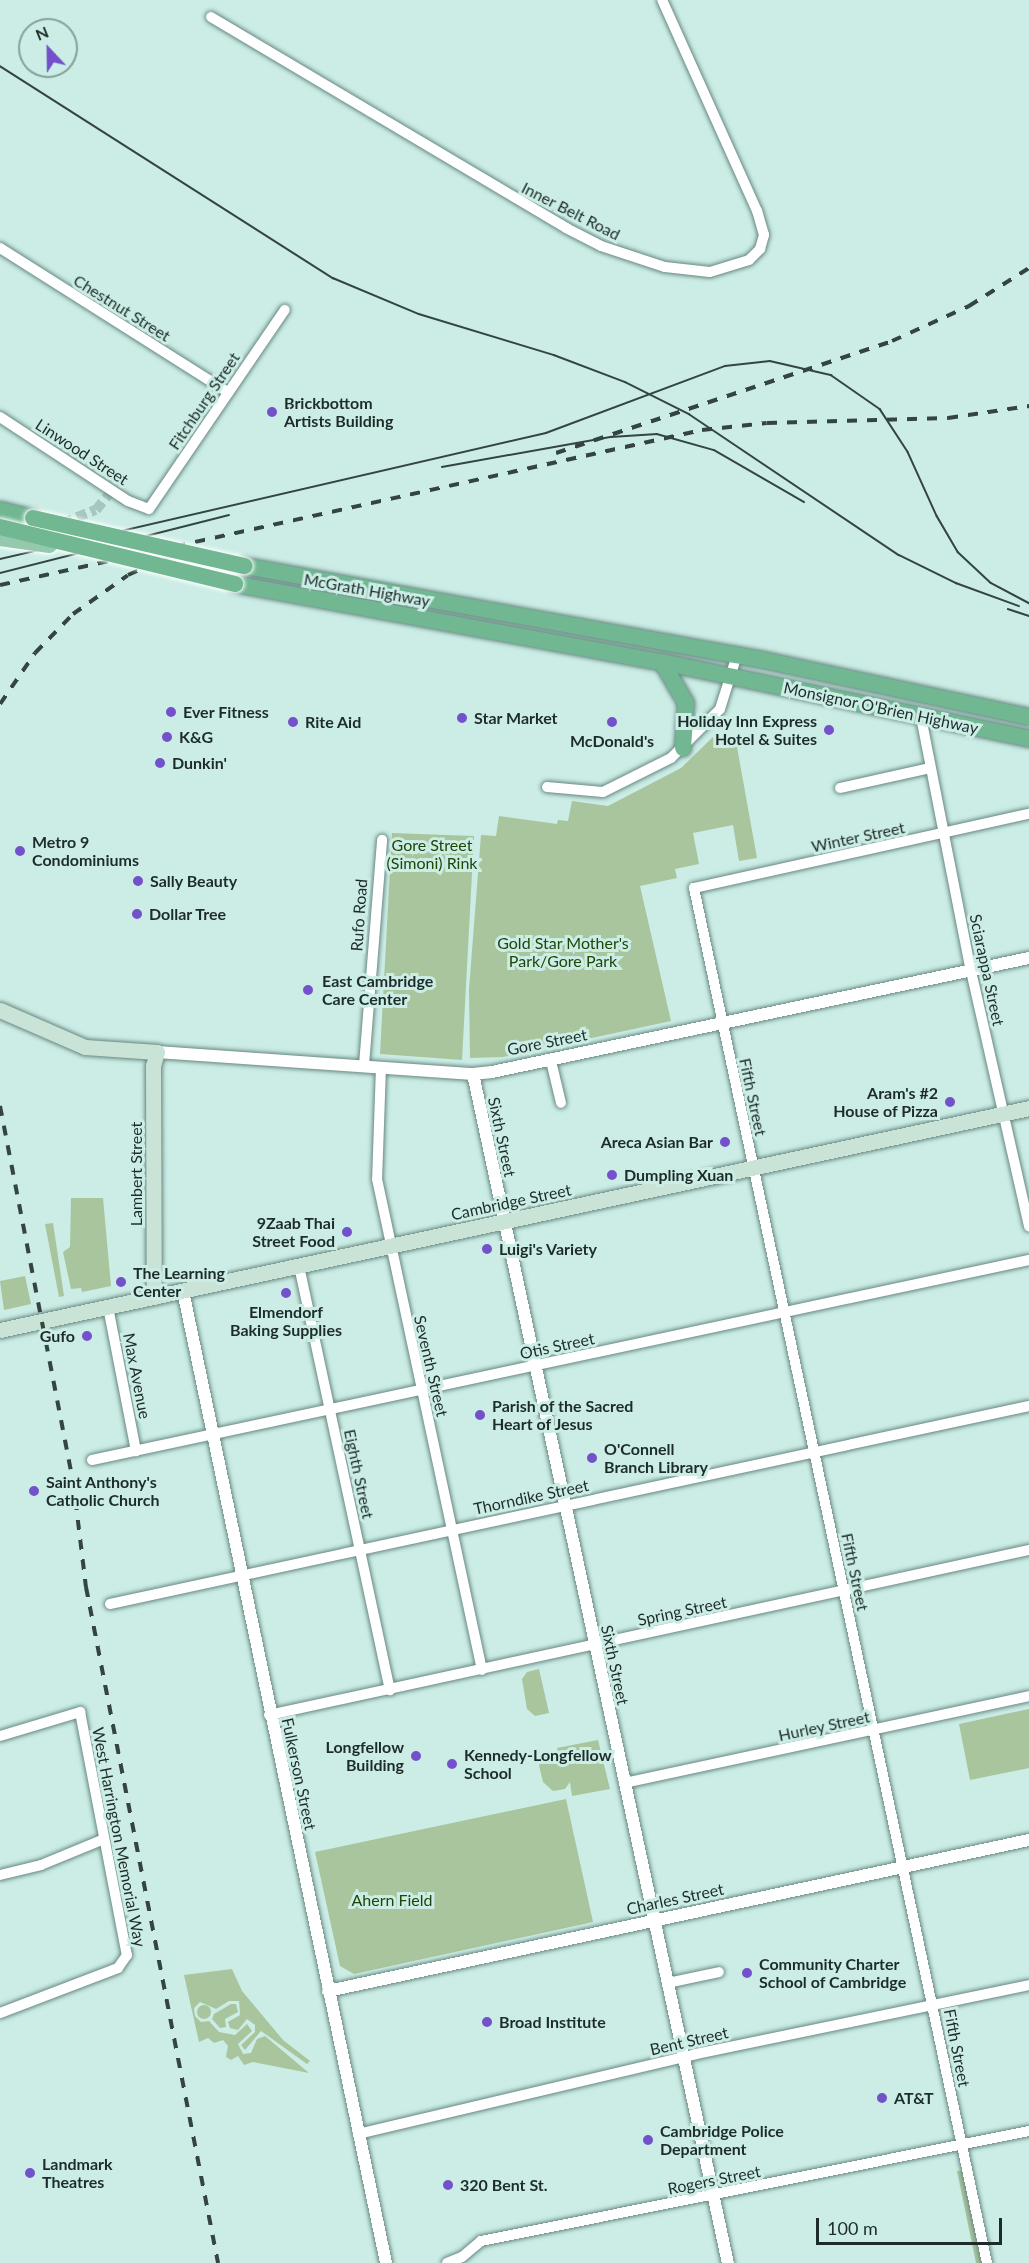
<!DOCTYPE html>
<html>
<head>
<meta charset="utf-8">
<style>
  body { margin:0 }
  #map { position:relative; width:1029px; height:2263px; overflow:hidden; background:#cbede6; font-family:Lato,sans-serif }
  div>[style] { position:absolute }
  [style*='--x'] { left:calc(var(--x)*1px); top:calc(var(--y)*1px); width:calc(var(--w)*1px); rotate:calc(var(--a)*1deg) }
  .green>* { inset:0; background:#a9c59d }
  .round { border-radius:50% }
  .minor-tunnel>* { height:10px; margin-top:-5px; transform-origin:0; background:repeating-linear-gradient(90deg,#a8c6c0 0 10px,transparent 0 15px) }
  .roads { filter:drop-shadow(0 0 2px #688881) drop-shadow(0 0 2px #688881) }
  .minor>* { height:10px; margin:-5px; padding:0 5px; transform-origin:5px; border-radius:5px; background:#fff }
  .tertiary>* { height:12px; margin:-6px; padding:0 6px; transform-origin:6px; border-radius:6px; background:#fff }
  .secondary>* { height:15px; margin:-7.5px; padding:0 7.5px; transform-origin:7.5px; border-radius:7.5px; background:#c9e4d6 }
  .trunk>* { height:16px; margin:-8px; padding:0 8px; transform-origin:8px; border-radius:8px; background:#70b792 }
  .tram>* { height:1.5px; margin:-0.75px; padding:0 0.75px; transform-origin:0.75px; border-radius:0.75px; background:#344541 }
  .rail>* { height:4px; margin-top:-2px; transform-origin:0; background:repeating-linear-gradient(90deg,#344541 0 10px,transparent 0 20px) }
  .bridges { filter:drop-shadow(0 0 2px #fff) drop-shadow(0 0 2px #fff) }
  .primary-bridge>* { height:16px; margin:-8px; padding:0 8px; transform-origin:8px; border-radius:8px; background:#94c9ad }
  .trunk-bridge>* { height:16px; margin:-8px; padding:0 8px; transform-origin:8px; border-radius:8px; background:#70b792 }
  .dots>* { width:16px; height:16px; translate:-50% -50%; box-sizing:border-box; border:3px solid #cbede6; border-radius:50% }
  span { translate:-50% -50%; white-space:nowrap; text-align:center; line-height:1.15; -webkit-text-stroke:6px #cbede6; paint-order:stroke }
  .street-label { font-size:16px; color:#1e2c29 }
  .poi-label { font-size:16px; color:#1e2c29; font-weight:700 }
  .left { translate:0 -50%; text-align:left }
  .right { translate:-100% -50%; text-align:right }
  .park-label { font-size:16px; color:#1f4607 }
  .north { position:absolute; left:18px; top:18px; width:60px; height:60px; box-sizing:border-box; background:#cbede6; border:2px solid #86a09a; border-radius:50%; rotate:338deg; font-size:16px; font-weight:700; line-height:24px; text-align:center; color:#1e2c29 }
  .north::after { content:''; display:block; margin:auto; width:21px; height:27px; background:#7351cb; clip-path:polygon(50% 0,100% 100%,50% 72%,0 100%) }
  .scale { position:absolute; left:816px; top:2218px; width:186px; height:27px; box-sizing:border-box; border:3px solid #1e2c29; border-top:0; padding-left:8px; font-size:18px; line-height:21px; white-space:nowrap; color:#1e2c29; -webkit-text-stroke:4px #cbede6; paint-order:stroke }
</style>
</head>
<body>
<div id="map">
  <div class="green">
    <div style="clip-path:polygon(713px 737px,737px 747px,757px 858px,739px 861px,733px 825px,693px 833px,699px 864px,675px 869px,677px 878px,640px 886px,671px 1021px,503px 1057px,470px 1058px,469px 989px,481px 835px,496px 836px,499px 816px,557px 824px,558px 820px,568px 821px,572px 801px,608px 806px,681px 768px)"></div>
    <div style="clip-path:polygon(392px 833px,474px 836px,462px 1060px,380px 1054px)"></div>
    <div style="clip-path:polygon(71px 1198px,103px 1198px,111px 1286px,82px 1292px,81px 1288px,71px 1289px,63px 1252px,70px 1247px)"></div>
    <div style="clip-path:polygon(53px 1223px,64px 1296px,59px 1297px,45px 1224px)"></div>
    <div style="clip-path:polygon(25px 1276px,31px 1304px,4px 1310px,0 1281px)"></div>
    <div style="clip-path:polygon(539px 1669px,549px 1713px,535px 1716px,527px 1709px,522px 1679px,527px 1672px)"></div>
    <div style="clip-path:polygon(1029px 1709px,1029px 1768px,970px 1780px,959px 1724px)"></div>
    <div style="clip-path:polygon(598px 1740px,610px 1789px,572px 1796px,570px 1782px,565px 1789px,553px 1791px,543px 1782px,539px 1765px,546px 1755px,558px 1753px,557px 1748px)"></div>
    <div style="clip-path:polygon(566px 1799px,593px 1922px,354px 1974px,340px 1966px,315px 1852px)"></div>
    <div style="clip-path:polygon(232px 1969px,242px 1991px,283px 2040px,310px 2061px,307px 2064px,261px 2031px,245px 2050px,241px 2045px,255px 2032px,255px 2025px,247px 2019px,238px 2030px,230px 2028px,228px 2022px,240px 2015px,239px 2001px,229px 2001px,216px 2009px,200px 2002px,194px 2008px,195px 2016px,201px 2022px,209px 2021px,219px 2032px,235px 2035px,247px 2024px,252px 2031px,238px 2044px,243px 2054px,251px 2053px,257px 2039px,265px 2036px,309px 2073px,253px 2062px,244px 2065px,238px 2056px,231px 2060px,226px 2057px,228px 2046px,223px 2040px,214px 2043px,208px 2038px,199px 2042px,184px 1975px)"></div>
    <div style="clip-path:polygon(231px 2004px,236px 2004px,238px 2012px,225px 2019px,226px 2027px,220px 2028px,212px 2019px,214px 2014px)"></div>
    <div class="round" style="left:197px;top:2005px;width:14px;height:14px"></div>
    <div style="clip-path:polygon(957px 2171px,962px 2171px,982px 2263px,976px 2263px)"></div>
  </div>
  <div class="minor-tunnel">
    <div style="--x:63;--y:523;--w:35;--a:-22"></div>
    <div style="--x:96;--y:510;--w:26;--a:-51"></div>
  </div>
  <div class="roads">
    <div class="minor">
      <div style="--x:211;--y:17;--w:413;--a:30.7"></div>
      <div style="--x:566;--y:228;--w:39;--a:27"></div>
      <div style="--x:601;--y:246;--w:67;--a:18.2"></div>
      <div style="--x:665;--y:267;--w:45;--a:6.3"></div>
      <div style="--x:710;--y:272;--w:41;--a:-17.1"></div>
      <div style="--x:749;--y:260;--w:16;--a:-45"></div>
      <div style="--x:760;--y:249;--w:15;--a:-74"></div>
      <div style="--x:764;--y:235;--w:25;--a:-106"></div>
      <div style="--x:757;--y:211;--w:231;--a:-114.2"></div>
      <div style="--x:0;--y:248;--w:270;--a:32.3"></div>
      <div style="--x:0;--y:417;--w:153;--a:33.3"></div>
      <div style="--x:128;--y:501;--w:22;--a:21"></div>
      <div style="--x:149;--y:509;--w:241;--a:-55.7"></div>
      <div style="--x:921;--y:717;--w:259;--a:78.9"></div>
      <div style="--x:971;--y:971;--w:262;--a:77.2"></div>
      <div style="--x:547;--y:787;--w:56;--a:5.1"></div>
      <div style="--x:603;--y:792;--w:76;--a:-26.6"></div>
      <div style="--x:671;--y:758;--w:69;--a:-45"></div>
      <div style="--x:720;--y:709;--w:57;--a:-72.5"></div>
      <div style="--x:840;--y:788;--w:92;--a:-12.5"></div>
      <div style="--x:551;--y:1061;--w:43;--a:76.6"></div>
      <div style="--x:364;--y:1065;--w:226;--a:-85.4"></div>
      <div style="--x:381;--y:1067;--w:112;--a:92"></div>
      <div style="--x:377;--y:1179;--w:502;--a:77.93"></div>
      <div style="--x:299;--y:1266;--w:434;--a:77.9"></div>
      <div style="--x:108;--y:1307;--w:147;--a:79"></div>
      <div style="--x:92;--y:1460;--w:958;--a:-12.05"></div>
      <div style="--x:110;--y:1604;--w:940;--a:-12.16"></div>
      <div style="--x:269;--y:1715;--w:778;--a:-12.25"></div>
      <div style="--x:0;--y:1736;--w:84;--a:-16.7"></div>
      <div style="--x:80;--y:1712;--w:248;--a:79.1"></div>
      <div style="--x:127;--y:1955;--w:16;--a:125"></div>
      <div style="--x:118;--y:1968;--w:126;--a:159.1"></div>
      <div style="--x:624;--y:1783;--w:414;--a:-12.1"></div>
      <div style="--x:0;--y:1875;--w:42;--a:-13.7"></div>
      <div style="--x:41;--y:1865;--w:68;--a:-22.4"></div>
      <div style="--x:667;--y:1983;--w:53;--a:-11.9"></div>
      <div style="--x:358;--y:2134;--w:347;--a:-13.3"></div>
      <div style="--x:696;--y:2054;--w:340;--a:-11.7"></div>
      <div style="--x:447;--y:2263;--w:16;--a:-22"></div>
      <div style="--x:462;--y:2257;--w:25;--a:-40"></div>
      <div style="--x:481;--y:2241;--w:559;--a:-11.35"></div>
      <div style="--x:987;--y:2263;--w:1406;--a:-102.03"></div>
      <div style="--x:694;--y:888;--w:343;--a:-12.5"></div>
    </div>
    <div class="tertiary">
      <div style="--x:157;--y:1052;--w:317;--a:4"></div>
      <div style="--x:473;--y:1074;--w:19;--a:-6"></div>
      <div style="--x:492;--y:1072;--w:549;--a:-11.99"></div>
      <div style="--x:473;--y:1074;--w:1216;--a:77.9"></div>
      <div style="--x:183;--y:1291;--w:993;--a:78.2"></div>
      <div style="--x:328;--y:1991;--w:717;--a:-12.16"></div>
    </div>
    <div class="secondary">
      <div style="--x:0;--y:1010;--w:93;--a:23.5"></div>
      <div style="--x:85;--y:1047;--w:72;--a:4"></div>
      <div style="--x:157;--y:1052;--w:15;--a:106"></div>
      <div style="--x:153;--y:1066;--w:231;--a:89.8"></div>
      <div style="--x:0;--y:1330;--w:1053;--a:-12.17"></div>
    </div>
    <div class="trunk">
      <div style="--x:0;--y:510;--w:34;--a:14"></div>
      <div style="--x:245;--y:566;--w:526;--a:10.29"></div>
      <div style="--x:763;--y:660;--w:272;--a:12.1"></div>
      <div style="--x:235;--y:584;--w:434;--a:10.4"></div>
      <div style="--x:662;--y:662;--w:375;--a:11.8"></div>
      <div style="--x:662;--y:662;--w:48;--a:59.7"></div>
      <div style="--x:686;--y:703;--w:45;--a:93.8"></div>
    </div>
  </div>
  <div class="tram">
    <div style="--x:0;--y:66;--w:395;--a:32.5"></div>
    <div style="--x:333;--y:278;--w:93;--a:22.7"></div>
    <div style="--x:419;--y:314;--w:141;--a:16.9"></div>
    <div style="--x:554;--y:355;--w:76;--a:20.8"></div>
    <div style="--x:625;--y:382;--w:72;--a:26.6"></div>
    <div style="--x:689;--y:414;--w:253;--a:33.9"></div>
    <div style="--x:899;--y:555;--w:64;--a:26.2"></div>
    <div style="--x:956;--y:583;--w:67;--a:20.1"></div>
    <div style="--x:442;--y:467;--w:172;--a:-10.1"></div>
    <div style="--x:611;--y:437;--w:46;--a:-3.7"></div>
    <div style="--x:657;--y:434;--w:59;--a:15.7"></div>
    <div style="--x:714;--y:450;--w:104;--a:30"></div>
    <div style="--x:0;--y:559;--w:560;--a:-12.99"></div>
    <div style="--x:546;--y:433;--w:191;--a:-20.5"></div>
    <div style="--x:725;--y:366;--w:45;--a:-6.3"></div>
    <div style="--x:770;--y:361;--w:63;--a:12.9"></div>
    <div style="--x:831;--y:375;--w:60;--a:34.8"></div>
    <div style="--x:880;--y:409;--w:51;--a:56.9"></div>
    <div style="--x:908;--y:452;--w:70;--a:65.6"></div>
    <div style="--x:937;--y:516;--w:42;--a:59.7"></div>
    <div style="--x:958;--y:552;--w:45;--a:43.2"></div>
    <div style="--x:991;--y:583;--w:43;--a:27.8"></div>
    <div style="--x:0;--y:573;--w:236;--a:-14.2"></div>
    <div style="--x:1008;--y:609;--w:22;--a:18"></div>
  </div>
  <div class="rail">
    <div style="--x:556;--y:453;--w:354;--a:-18.4"></div>
    <div style="--x:892;--y:341;--w:85;--a:-24.4"></div>
    <div style="--x:969;--y:306;--w:71;--a:-32.3"></div>
    <div style="--x:0;--y:585;--w:719;--a:-12.45"></div>
    <div style="--x:702;--y:430;--w:65;--a:-6.1"></div>
    <div style="--x:767;--y:423;--w:181;--a:-1.6"></div>
    <div style="--x:948;--y:418;--w:82;--a:-8.4"></div>
    <div style="--x:0;--y:704;--w:62;--a:-55.5"></div>
    <div style="--x:35;--y:653;--w:54;--a:-45.7"></div>
    <div style="--x:73;--y:614;--w:67;--a:-35.3"></div>
    <div style="--x:128;--y:575;--w:57;--a:-23.9"></div>
    <div style="--x:0;--y:1106;--w:381;--a:79"></div>
    <div style="--x:73;--y:1480;--w:108;--a:83.1"></div>
    <div style="--x:86;--y:1587;--w:689;--a:78.95"></div>
  </div>
  <div class="bridges">
    <div class="primary-bridge">
      <div style="--x:0;--y:538;--w:50;--a:8"></div>
    </div>
    <div class="trunk-bridge">
      <div style="--x:33;--y:518;--w:217;--a:12.8"></div>
      <div style="--x:0;--y:527;--w:242;--a:13.6"></div>
    </div>
  </div>
  <div class="dots">
    <div style="left:272px;top:412px;background:#7351cb"></div>
    <div style="left:171px;top:712px;background:#7351cb"></div>
    <div style="left:462px;top:718px;background:#7351cb"></div>
    <div style="left:293px;top:722px;background:#7351cb"></div>
    <div style="left:612px;top:722px;background:#7351cb"></div>
    <div style="left:829px;top:730px;background:#7351cb"></div>
    <div style="left:167px;top:737px;background:#7351cb"></div>
    <div style="left:160px;top:763px;background:#7351cb"></div>
    <div style="left:20px;top:851px;background:#7351cb"></div>
    <div style="left:138px;top:881px;background:#7351cb"></div>
    <div style="left:137px;top:914px;background:#7351cb"></div>
    <div style="left:308px;top:990px;background:#7351cb"></div>
    <div style="left:950px;top:1102px;background:#7351cb"></div>
    <div style="left:725px;top:1142px;background:#7351cb"></div>
    <div style="left:612px;top:1175px;background:#7351cb"></div>
    <div style="left:347px;top:1232px;background:#7351cb"></div>
    <div style="left:487px;top:1249px;background:#7351cb"></div>
    <div style="left:121px;top:1282px;background:#7351cb"></div>
    <div style="left:286px;top:1293px;background:#7351cb"></div>
    <div style="left:87px;top:1336px;background:#7351cb"></div>
    <div style="left:480px;top:1415px;background:#7351cb"></div>
    <div style="left:592px;top:1458px;background:#7351cb"></div>
    <div style="left:34px;top:1491px;background:#7351cb"></div>
    <div style="left:416px;top:1756px;background:#7351cb"></div>
    <div style="left:452px;top:1764px;background:#7351cb"></div>
    <div style="left:747px;top:1973px;background:#7351cb"></div>
    <div style="left:487px;top:2022px;background:#7351cb"></div>
    <div style="left:882px;top:2098px;background:#7351cb"></div>
    <div style="left:648px;top:2140px;background:#7351cb"></div>
    <div style="left:30px;top:2173px;background:#7351cb"></div>
    <div style="left:448px;top:2185px;background:#7351cb"></div>
  </div>
  <div class="street-label">
    <span style="left:571px;top:211px;rotate:27deg">Inner Belt Road</span>
    <span style="left:122px;top:308px;rotate:32deg">Chestnut Street</span>
    <span style="left:204px;top:401px;rotate:-56deg">Fitchburg Street</span>
    <span style="left:82px;top:452px;rotate:33deg">Linwood Street</span>
    <span style="left:367px;top:590px;rotate:10deg">McGrath Highway</span>
    <span style="left:881px;top:708px;rotate:12deg">Monsignor O'Brien Highway</span>
    <span style="left:858px;top:837px;rotate:-12deg">Winter Street</span>
    <span style="left:359px;top:915px;rotate:-86deg">Rufo Road</span>
    <span style="left:987px;top:970px;rotate:78deg">Sciarappa Street</span>
    <span style="left:547px;top:1042px;rotate:-11deg">Gore Street</span>
    <span style="left:753px;top:1097px;rotate:78deg">Fifth Street</span>
    <span style="left:502px;top:1137px;rotate:78deg">Sixth Street</span>
    <span style="left:136px;top:1174px;rotate:-90deg">Lambert Street</span>
    <span style="left:511px;top:1202px;rotate:-12deg">Cambridge Street</span>
    <span style="left:557px;top:1346px;rotate:-12deg">Otis Street</span>
    <span style="left:431px;top:1366px;rotate:77deg">Seventh Street</span>
    <span style="left:137px;top:1376px;rotate:79deg">Max Avenue</span>
    <span style="left:359px;top:1474px;rotate:78deg">Eighth Street</span>
    <span style="left:531px;top:1497px;rotate:-12deg">Thorndike Street</span>
    <span style="left:855px;top:1572px;rotate:78deg">Fifth Street</span>
    <span style="left:682px;top:1611px;rotate:-12deg">Spring Street</span>
    <span style="left:615px;top:1665px;rotate:78deg">Sixth Street</span>
    <span style="left:824px;top:1726px;rotate:-12deg">Hurley Street</span>
    <span style="left:299px;top:1774px;rotate:78deg">Fulkerson Street</span>
    <span style="left:119px;top:1837px;rotate:79deg">West Harrington Memorial Way</span>
    <span style="left:675px;top:1899px;rotate:-12deg">Charles Street</span>
    <span style="left:689px;top:2041px;rotate:-13deg">Bent Street</span>
    <span style="left:957px;top:2048px;rotate:79deg">Fifth Street</span>
    <span style="left:714px;top:2180px;rotate:-11deg">Rogers Street</span>
  </div>
  <div class="poi-label">
    <span class="left" style="left:284px;top:412px">Brickbottom<br>Artists Building</span>
    <span class="left" style="left:183px;top:712px">Ever Fitness</span>
    <span class="left" style="left:474px;top:718px">Star Market</span>
    <span class="right" style="left:817px;top:730px">Holiday Inn Express<br>Hotel &amp; Suites</span>
    <span class="left" style="left:305px;top:722px">Rite Aid</span>
    <span class="left" style="left:179px;top:737px">K&amp;G</span>
    <span style="left:612px;top:741px">McDonald's</span>
    <span class="left" style="left:172px;top:763px">Dunkin'</span>
    <span class="left" style="left:32px;top:851px">Metro 9<br>Condominiums</span>
    <span class="left" style="left:150px;top:881px">Sally Beauty</span>
    <span class="left" style="left:149px;top:914px">Dollar Tree</span>
    <span class="left" style="left:322px;top:990px">East Cambridge<br>Care Center</span>
    <span class="right" style="left:938px;top:1102px">Aram's #2<br>House of Pizza</span>
    <span class="right" style="left:713px;top:1142px">Areca Asian Bar</span>
    <span class="left" style="left:624px;top:1175px">Dumpling Xuan</span>
    <span class="right" style="left:335px;top:1232px">9Zaab Thai<br>Street Food</span>
    <span class="left" style="left:499px;top:1249px">Luigi's Variety</span>
    <span class="left" style="left:133px;top:1282px">The Learning<br>Center</span>
    <span style="left:286px;top:1321px">Elmendorf<br>Baking Supplies</span>
    <span class="right" style="left:75px;top:1336px">Gufo</span>
    <span class="left" style="left:492px;top:1415px">Parish of the Sacred<br>Heart of Jesus</span>
    <span class="left" style="left:604px;top:1458px">O'Connell<br>Branch Library</span>
    <span class="left" style="left:46px;top:1491px">Saint Anthony's<br>Catholic Church</span>
    <span class="right" style="left:404px;top:1756px">Longfellow<br>Building</span>
    <span class="left" style="left:464px;top:1764px">Kennedy-Longfellow<br>School</span>
    <span class="left" style="left:759px;top:1973px">Community Charter<br>School of Cambridge</span>
    <span class="left" style="left:499px;top:2022px">Broad Institute</span>
    <span class="left" style="left:894px;top:2098px">AT&amp;T</span>
    <span class="left" style="left:660px;top:2140px">Cambridge Police<br>Department</span>
    <span class="left" style="left:42px;top:2173px">Landmark<br>Theatres</span>
    <span class="left" style="left:460px;top:2185px">320 Bent St.</span>
  </div>
  <div class="park-label">
    <span style="left:432px;top:854px">Gore Street<br>(Simoni) Rink</span>
    <span style="left:563px;top:952px">Gold Star Mother's<br>Park/Gore Park</span>
    <span style="left:392px;top:1900px">Ahern Field</span>
  </div>
  <div class="north">N</div>
  <div class="scale">100 m</div>
</div>
</body>
</html>
